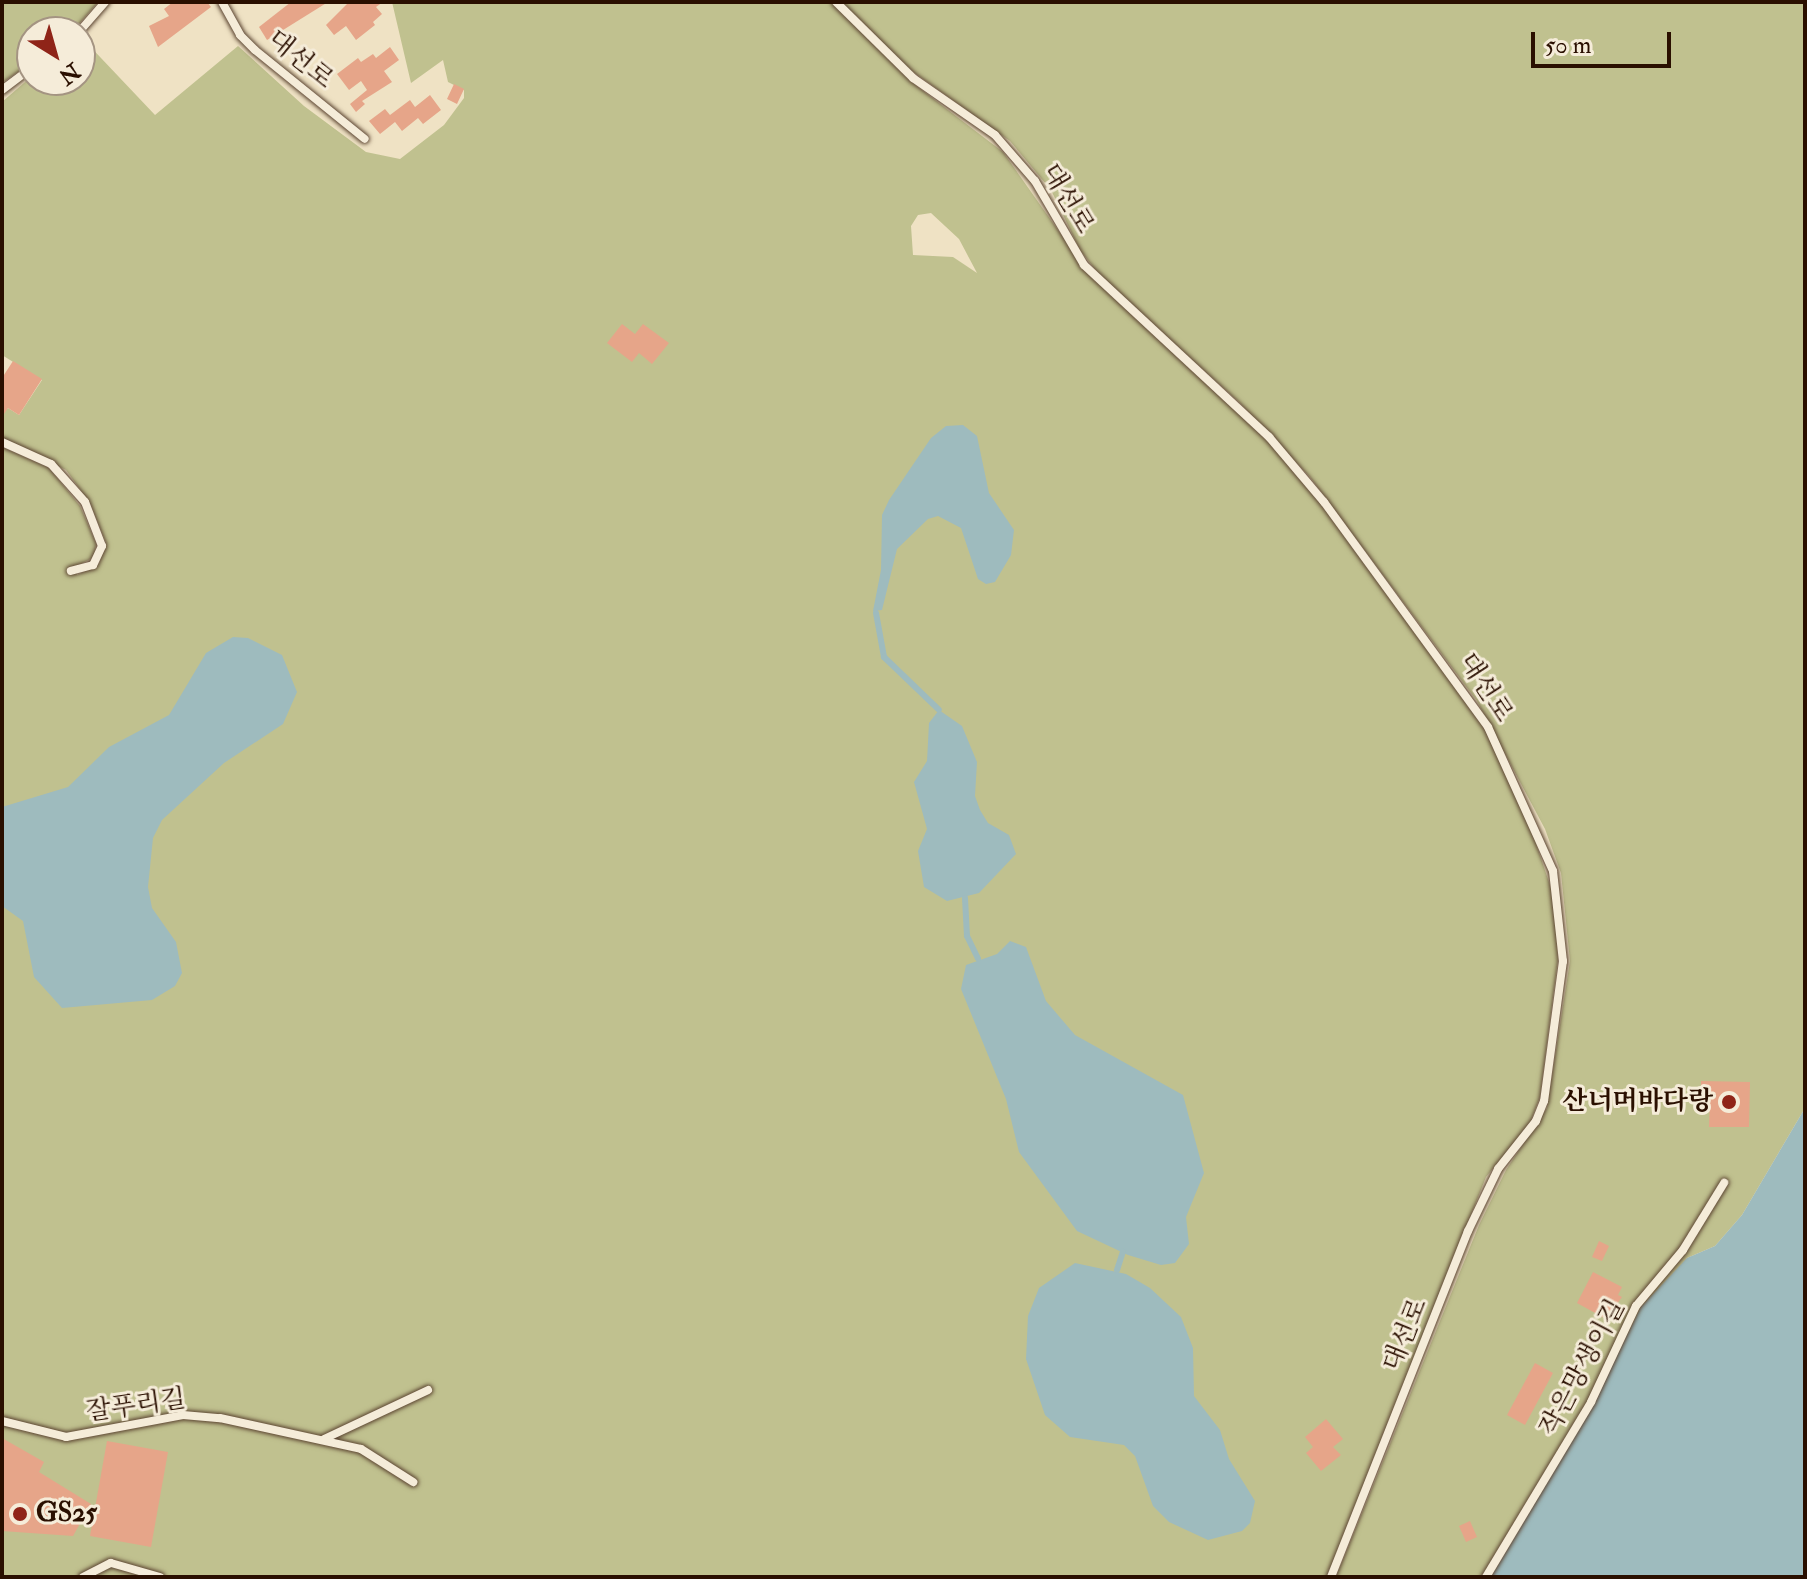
<!DOCTYPE html>
<html>
<head>
<meta charset="utf-8">
<style>
  body { margin:0 }
  #map { position:relative; width:1807px; height:1579px; overflow:hidden; background:#efe2c4; font-family:"IM FELL Double Pica","Noto Serif KR",serif }
  div>[style] { position:absolute }
  [style*='--x'] { left:calc(var(--x)*1px); top:calc(var(--y)*1px); width:calc(var(--w)*1px); rotate:calc(var(--a)*1deg) }
  .green>* { inset:0; background:#c0c18f }
  .water>* { inset:0; background:#9ebbbe }
  .stream>* { height:6px; margin:-3px; padding:0 3px; transform-origin:3px; border-radius:3px; background:#9ebbbe }
  .building>* { inset:0; background:#e6a589 }
  .roads { filter:drop-shadow(0 0 2px #5b4431) drop-shadow(0 0 2px #5b4431) }
  .lane>* { height:8px; margin:-4px; padding:0 4px; transform-origin:4px; border-radius:4px; background:#f5ecd9 }
  .dots>* { width:22px; height:22px; translate:-50% -50%; box-sizing:border-box; border:4px solid #f5ecd9; border-radius:50% }
  span { translate:-50% -50%; white-space:nowrap; text-align:center; line-height:1.15; -webkit-text-stroke:6px #f5ecd9; paint-order:stroke }
  .street-label { font-size:26px; color:#2a0f00 }
  .poi-label { font-size:26px; color:#2a0f00; font-weight:700 }
  .right { translate:-100% -50%; text-align:right }
  .left { translate:0 -50%; text-align:left }
  .frame { position:absolute; inset:0; border:4px solid #2a0f00; pointer-events:none }
  .north { position:absolute; left:16px; top:16px; width:80px; height:80px; box-sizing:border-box; background:#f5ecd9; border:2px solid #a49482; border-radius:50%; rotate:143deg; font-size:22px; font-weight:700; line-height:32px; text-align:center; color:#2a0f00 }
  .north::after { content:''; display:block; margin:auto; width:28px; height:36px; background:#8f2418; clip-path:polygon(50% 0,100% 100%,50% 72%,0 100%) }
  .scale { position:absolute; left:1531px; top:32px; width:140px; height:36px; box-sizing:border-box; border:4px solid #2a0f00; border-top:0; padding-left:10px; font-size:24px; line-height:28px; white-space:nowrap; color:#2a0f00; -webkit-text-stroke:6px #f5ecd9; paint-order:stroke }
</style>
</head>
<body>
<div id="map">
  <div class="green">
    <div style="clip-path:polygon(2px 2px,98px 2px,72px 32px,32px 32px,32px 62px,2px 83px)"></div>
    <div style="clip-path:polygon(evenodd,392px 2px,831px 2px,910px 81px,1003px 152px,1091px 277px,1271px 444px,1318px 499px,1484px 728px,1529px 823px,1553px 894px,1558px 959px,1540px 1097px,1530px 1123px,1486px 1177px,1327px 1577px,2px 1577px,2px 447px,49px 468px,80px 506px,96px 543px,94px 557px,77px 566px,77px 575px,99px 564px,106px 543px,90px 503px,66px 470px,2px 438px,2px 414px,8px 408px,19px 415px,42px 380px,2px 355px,2px 102px,32px 76px,80px 80px,83px 39px,155px 115px,238px 46px,304px 106px,366px 152px,400px 159px,444px 125px,464px 98px,464px 90px,448px 82px,443px 60px,411px 83px,392px 2px,931px 213px,959px 239px,977px 273px,953px 257px,913px 255px,911px 226px,918px 215px,931px 213px)"></div>
    <div style="clip-path:polygon(841px 2px,1805px 2px,1805px 1108px,1742px 1215px,1715px 1246px,1687px 1258px,1594px 1402px,1491px 1577px,1336px 1577px,1479px 1225px,1506px 1170px,1547px 1108px,1570px 961px,1561px 873px,1545px 829px,1477px 701px,1310px 477px,1238px 401px,1106px 283px,1080px 250px,1051px 190px,1010px 141px,912px 71px)"></div>
  </div>
  <div class="water">
    <div style="clip-path:polygon(963px 425px,977px 436px,989px 493px,1014px 530px,1011px 555px,995px 582px,986px 584px,978px 579px,961px 528px,938px 516px,928px 519px,897px 549px,882px 610px,873px 611px,881px 570px,882px 515px,889px 500px,931px 438px,946px 426px)"></div>
    <div style="clip-path:polygon(233px 637px,248px 638px,282px 655px,297px 692px,283px 724px,224px 763px,162px 820px,153px 838px,148px 887px,152px 908px,176px 942px,182px 973px,175px 986px,152px 1000px,62px 1008px,34px 977px,23px 921px,2px 906px,2px 807px,68px 787px,109px 747px,169px 715px,206px 653px)"></div>
    <div style="clip-path:polygon(939px 710px,962px 726px,977px 762px,975px 796px,980px 810px,988px 823px,1009px 835px,1016px 854px,979px 893px,947px 901px,924px 887px,918px 851px,927px 829px,914px 782px,927px 761px,929px 723px)"></div>
    <div style="clip-path:polygon(1010px 941px,1026px 947px,1046px 1001px,1075px 1035px,1183px 1095px,1204px 1173px,1186px 1217px,1189px 1244px,1175px 1263px,1161px 1265px,1128px 1255px,1077px 1231px,1019px 1152px,1006px 1099px,961px 989px,966px 965px,997px 954px)"></div>
    <div style="clip-path:polygon(1805px 1108px,1805px 1577px,1491px 1577px,1594px 1402px,1641px 1307px,1687px 1258px,1715px 1246px,1742px 1215px)"></div>
    <div style="clip-path:polygon(1075px 1263px,1126px 1274px,1150px 1288px,1181px 1317px,1193px 1348px,1194px 1396px,1220px 1430px,1229px 1459px,1255px 1501px,1250px 1523px,1242px 1531px,1208px 1540px,1169px 1522px,1153px 1506px,1135px 1456px,1124px 1445px,1070px 1437px,1045px 1415px,1026px 1359px,1028px 1316px,1039px 1288px)"></div>
  </div>
  <div class="stream">
    <div style="--x:876;--y:613;--w:45;--a:79.7"></div>
    <div style="--x:884;--y:657;--w:76;--a:43.9"></div>
    <div style="--x:965;--y:898;--w:38;--a:87"></div>
    <div style="--x:967;--y:936;--w:25;--a:64"></div>
    <div style="--x:1117;--y:1270;--w:19;--a:-72"></div>
  </div>
  <div class="building">
    <div style="clip-path:polygon(173px 2px,207px 2px,211px 7px,158px 47px,149px 26px,169px 16px,164px 9px)"></div>
    <div style="clip-path:polygon(291px 2px,328px 2px,267px 40px,259px 27px)"></div>
    <div style="clip-path:polygon(349px 2px,383px 2px,376px 7px,382px 14px,373px 22px,375px 25px,356px 40px,346px 26px,334px 35px,326px 25px)"></div>
    <div style="clip-path:polygon(390px 47px,399px 60px,384px 71px,392px 82px,362px 101px,365px 104px,356px 112px,350px 104px,367px 90px,361px 81px,349px 90px,337px 74px,358px 58px,361px 62px,373px 54px,376px 58px)"></div>
    <div style="clip-path:polygon(454px 84px,464px 89px,457px 104px,447px 99px)"></div>
    <div style="clip-path:polygon(430px 95px,441px 110px,423px 124px,418px 118px,402px 131px,395px 122px,380px 134px,369px 121px,385px 109px,390px 115px,410px 100px,415px 107px)"></div>
    <div style="clip-path:polygon(622px 324px,635px 334px,643px 324px,669px 343px,652px 364px,639px 353px,632px 362px,607px 343px)"></div>
    <div style="clip-path:polygon(13px 361px,42px 379px,19px 415px,8px 408px,2px 417px,2px 378px)"></div>
    <div style="clip-path:polygon(1701px 1081px,1750px 1082px,1749px 1127px,1709px 1127px,1710px 1097px,1701px 1097px)"></div>
    <div style="clip-path:polygon(1599px 1241px,1609px 1246px,1602px 1261px,1592px 1257px)"></div>
    <div style="clip-path:polygon(1593px 1272px,1622px 1287px,1618px 1295px,1622px 1297px,1606px 1319px,1577px 1303px)"></div>
    <div style="clip-path:polygon(1535px 1363px,1553px 1373px,1525px 1425px,1507px 1415px)"></div>
    <div style="clip-path:polygon(1326px 1419px,1343px 1439px,1333px 1447px,1341px 1455px,1321px 1471px,1306px 1453px,1313px 1447px,1305px 1437px)"></div>
    <div style="clip-path:polygon(2px 1438px,44px 1462px,39px 1472px,91px 1504px,73px 1536px,2px 1531px)"></div>
    <div style="clip-path:polygon(107px 1441px,168px 1452px,151px 1547px,90px 1536px)"></div>
    <div style="clip-path:polygon(1470px 1521px,1477px 1537px,1466px 1542px,1459px 1526px)"></div>
  </div>
  <div class="roads">
    <div class="lane">
      <div style="--x:222;--y:2;--w:38;--a:61"></div>
      <div style="--x:240;--y:35;--w:21;--a:45"></div>
      <div style="--x:255;--y:50;--w:141;--a:39"></div>
      <div style="--x:836;--y:2;--w:108;--a:44.6"></div>
      <div style="--x:913;--y:78;--w:100;--a:34.8"></div>
      <div style="--x:995;--y:135;--w:61;--a:49"></div>
      <div style="--x:1035;--y:181;--w:97;--a:59.7"></div>
      <div style="--x:1084;--y:265;--w:253;--a:42.9"></div>
      <div style="--x:1269;--y:437;--w:85;--a:49.8"></div>
      <div style="--x:1324;--y:502;--w:278;--a:53.9"></div>
      <div style="--x:1488;--y:727;--w:158;--a:65.7"></div>
      <div style="--x:1553;--y:871;--w:91;--a:83.7"></div>
      <div style="--x:1563;--y:961;--w:141;--a:97.7"></div>
      <div style="--x:1544;--y:1101;--w:22;--a:112"></div>
      <div style="--x:1536;--y:1121;--w:61;--a:128.4"></div>
      <div style="--x:1498;--y:1169;--w:69;--a:115.8"></div>
      <div style="--x:1468;--y:1231;--w:372;--a:111.6"></div>
      <div style="--x:79;--y:32;--w:40;--a:-49"></div>
      <div style="--x:2;--y:90;--w:38;--a:-37"></div>
      <div style="--x:2;--y:442;--w:54;--a:24.2"></div>
      <div style="--x:51;--y:464;--w:51;--a:48.2"></div>
      <div style="--x:85;--y:502;--w:47;--a:68.9"></div>
      <div style="--x:102;--y:546;--w:21;--a:115"></div>
      <div style="--x:93;--y:565;--w:23;--a:165"></div>
      <div style="--x:2;--y:1421;--w:66;--a:14"></div>
      <div style="--x:66;--y:1437;--w:119;--a:-10.6"></div>
      <div style="--x:183;--y:1415;--w:37;--a:5"></div>
      <div style="--x:220;--y:1418;--w:144;--a:12.4"></div>
      <div style="--x:361;--y:1449;--w:62;--a:32.4"></div>
      <div style="--x:324;--y:1439;--w:115;--a:-25.2"></div>
      <div style="--x:83;--y:1577;--w:31;--a:-27"></div>
      <div style="--x:111;--y:1563;--w:51;--a:15.9"></div>
      <div style="--x:1486;--y:1577;--w:204;--a:-59"></div>
      <div style="--x:1591;--y:1402;--w:106;--a:-64.9"></div>
      <div style="--x:1636;--y:1306;--w:73;--a:-50"></div>
      <div style="--x:1683;--y:1250;--w:79;--a:-58.5"></div>
    </div>
  </div>
  <div class="dots">
    <div style="left:1729px;top:1102px;background:#8f2418"></div>
    <div style="left:20px;top:1514px;background:#8f2418"></div>
  </div>
  <div class="street-label">
    <span style="left:300px;top:60px;rotate:39deg">대선로</span>
    <span style="left:1067px;top:199px;rotate:59deg">대선로</span>
    <span style="left:1485px;top:688px;rotate:57deg">대선로</span>
    <span style="left:1406px;top:1335px;rotate:-68deg">대선로</span>
    <span style="left:1583px;top:1368px;rotate:-62deg">작은망생이길</span>
    <span style="left:136px;top:1406px;rotate:-8deg">잘푸리길</span>
  </div>
  <div class="poi-label">
    <span class="right" style="left:1713px;top:1102px">산너머바다랑</span>
    <span class="left" style="left:36px;top:1514px">GS25</span>
  </div>
  <div class="frame"></div>
  <div class="north">N</div>
  <div class="scale">50 m</div>
</div>
</body>
</html>
